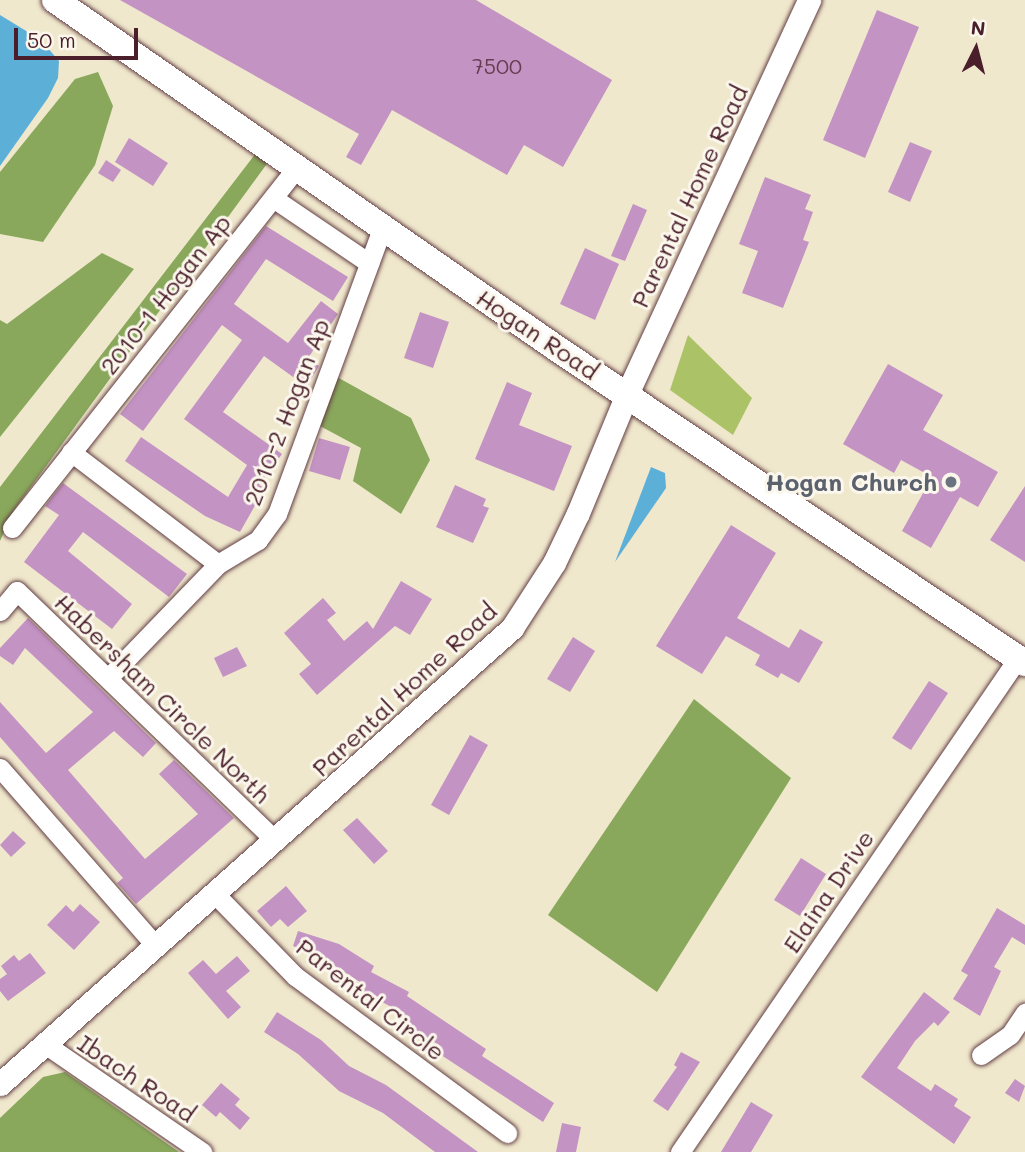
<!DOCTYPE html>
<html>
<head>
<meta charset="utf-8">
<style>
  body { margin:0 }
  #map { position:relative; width:1025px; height:1152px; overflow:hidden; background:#f0e8cd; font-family:Mali,sans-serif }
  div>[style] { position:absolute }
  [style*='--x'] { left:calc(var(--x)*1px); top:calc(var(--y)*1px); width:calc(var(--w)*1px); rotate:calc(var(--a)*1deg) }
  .green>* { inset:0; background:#acc267 }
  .forest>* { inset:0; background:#89a85c }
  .water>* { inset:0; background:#5cb0d8 }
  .building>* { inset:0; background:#c393c3 }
  .roads { filter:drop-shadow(0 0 2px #633d43) drop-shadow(0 0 2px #633d43) }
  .minor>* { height:19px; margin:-9.5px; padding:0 9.5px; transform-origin:9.5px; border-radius:9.5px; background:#fff }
  .tertiary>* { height:23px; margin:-11.5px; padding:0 11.5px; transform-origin:11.5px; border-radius:11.5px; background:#fff }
  .secondary>* { height:26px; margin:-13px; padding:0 13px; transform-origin:13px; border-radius:13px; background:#fff }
  .dots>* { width:19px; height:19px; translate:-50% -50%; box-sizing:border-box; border:4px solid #fbf7ec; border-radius:50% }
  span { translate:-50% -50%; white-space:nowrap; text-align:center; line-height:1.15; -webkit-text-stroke:6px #fbf7ec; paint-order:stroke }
  .number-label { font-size:21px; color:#683c51 }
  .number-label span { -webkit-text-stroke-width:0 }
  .street-label { font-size:24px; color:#4a1f2b }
  .worship-label { font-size:24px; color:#5b616d; font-weight:700 }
  .right { translate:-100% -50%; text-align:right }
  .north { position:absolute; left:941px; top:14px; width:70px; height:70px; -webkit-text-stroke:5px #fbf7ec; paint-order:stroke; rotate:6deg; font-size:19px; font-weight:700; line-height:28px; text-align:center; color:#4a1f2b }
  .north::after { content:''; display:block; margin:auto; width:24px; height:32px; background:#4a1f2b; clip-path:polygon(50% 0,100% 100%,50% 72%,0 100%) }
  .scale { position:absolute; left:14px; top:28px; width:124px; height:32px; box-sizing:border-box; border:4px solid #4a1f2b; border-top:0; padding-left:9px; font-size:21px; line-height:24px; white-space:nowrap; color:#4a1f2b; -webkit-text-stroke:5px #fbf7ec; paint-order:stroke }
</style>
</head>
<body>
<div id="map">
  <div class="green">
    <div style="clip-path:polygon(688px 335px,752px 398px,733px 435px,670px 390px)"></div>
  </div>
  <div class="forest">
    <div style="clip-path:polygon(98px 72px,113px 106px,95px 165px,43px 242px,0 234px,0 172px,75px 79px)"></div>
    <div style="clip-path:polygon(256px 153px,269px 161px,14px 510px,0 541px,0 487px)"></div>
    <div style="clip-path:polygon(102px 253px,134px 269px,0 437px,0 320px,7px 324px)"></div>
    <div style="clip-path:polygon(337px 377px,411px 418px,430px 460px,401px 514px,353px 481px,361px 448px,320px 426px)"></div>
    <div style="clip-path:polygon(694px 699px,791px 778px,657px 992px,548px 915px)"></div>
    <div style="clip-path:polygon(65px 1072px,179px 1152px,0 1152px,0 1118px,43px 1077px)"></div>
  </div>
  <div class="water">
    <div style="clip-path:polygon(0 15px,41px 40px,59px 61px,58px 78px,48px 98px,0 166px)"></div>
    <div style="clip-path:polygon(651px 467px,665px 473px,666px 488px,615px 562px)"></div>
  </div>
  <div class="building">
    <div style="clip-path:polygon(120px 0,476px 0,612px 80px,563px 167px,524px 145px,507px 175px,392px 110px,361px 165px,346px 157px,359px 134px)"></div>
    <div style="clip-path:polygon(877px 10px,919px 27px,865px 158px,823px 140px)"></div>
    <div style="clip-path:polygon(129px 138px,168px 163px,153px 186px,115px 162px)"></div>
    <div style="clip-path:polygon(910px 142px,932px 151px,910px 202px,888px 192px)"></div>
    <div style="clip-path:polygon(106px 160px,121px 170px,113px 182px,98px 173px)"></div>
    <div style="clip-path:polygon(765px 177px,811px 195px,805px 209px,813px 212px,803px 240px,809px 242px,783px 308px,742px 293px,758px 251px,739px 244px)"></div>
    <div style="clip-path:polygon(633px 204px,647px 210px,625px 261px,611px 256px)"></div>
    <div style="clip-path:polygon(266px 226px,348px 277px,333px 301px,266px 259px,234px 304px,288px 343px,321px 301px,338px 314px,308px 358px,319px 366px,307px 387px,264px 356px,223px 412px,282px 454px,259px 485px,265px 488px,240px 532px,205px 516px,125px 461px,141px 437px,228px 497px,247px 465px,184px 419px,242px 340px,222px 325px,143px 431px,120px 414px)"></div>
    <div style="clip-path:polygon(585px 248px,619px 264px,595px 320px,560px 304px)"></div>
    <div style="clip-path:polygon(420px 312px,449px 322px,433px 368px,404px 358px)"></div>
    <div style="clip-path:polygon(888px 364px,943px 395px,923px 430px,998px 472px,978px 507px,960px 497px,931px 548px,902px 531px,932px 477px,901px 460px,894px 473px,843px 444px)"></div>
    <div style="clip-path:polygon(507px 382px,532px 393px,519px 425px,572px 446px,554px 491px,475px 459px)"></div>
    <div style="clip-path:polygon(319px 438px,350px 447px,340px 480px,309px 471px)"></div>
    <div style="clip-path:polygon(63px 483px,187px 574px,169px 597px,83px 532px,68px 551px,132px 604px,112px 629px,24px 562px,59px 515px,45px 506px)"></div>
    <div style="clip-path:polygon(455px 485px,486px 499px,483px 506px,489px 508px,473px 543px,436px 527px)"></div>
    <div style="clip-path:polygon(1025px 486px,1025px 562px,990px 540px)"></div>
    <div style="clip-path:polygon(731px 525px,776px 553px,737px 618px,789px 648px,800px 629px,823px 642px,799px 683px,781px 673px,778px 678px,755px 665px,760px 655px,726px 636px,702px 674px,656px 646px)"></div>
    <div style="clip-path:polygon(401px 581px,432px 599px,410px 635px,395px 626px,317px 695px,299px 674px,311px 664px,284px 633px,323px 598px,336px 613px,327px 620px,344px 641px,367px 621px,373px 629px)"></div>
    <div style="clip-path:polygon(28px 618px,156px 743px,143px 757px,114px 731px,68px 770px,145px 859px,198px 814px,159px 774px,174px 760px,234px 818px,136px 904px,117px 883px,123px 878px,0 737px,0 702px,46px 753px,93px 712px,25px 648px,13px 665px,0 656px,0 648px)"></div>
    <div style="clip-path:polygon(573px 637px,595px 651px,570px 692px,547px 679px)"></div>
    <div style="clip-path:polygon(237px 647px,247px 666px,223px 677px,214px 658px)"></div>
    <div style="clip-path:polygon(929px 681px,948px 693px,911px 750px,892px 738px)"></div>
    <div style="clip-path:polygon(470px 735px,488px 745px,449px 815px,431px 805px)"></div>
    <div style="clip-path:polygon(357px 818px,388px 851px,374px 864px,343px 830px)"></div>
    <div style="clip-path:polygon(13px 831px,26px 843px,11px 857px,0 845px)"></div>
    <div style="clip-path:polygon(801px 858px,826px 874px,800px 916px,774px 900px)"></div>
    <div style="clip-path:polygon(286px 886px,307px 911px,288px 927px,280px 919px,271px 927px,257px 911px)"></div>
    <div style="clip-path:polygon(80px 904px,100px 922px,74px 950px,47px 925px,66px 905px,73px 912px)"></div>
    <div style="clip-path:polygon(997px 908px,1025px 925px,1025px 945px,1012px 937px,994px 967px,1001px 971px,980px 1016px,953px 999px,968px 975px,961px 971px)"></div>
    <div style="clip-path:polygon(298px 931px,339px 944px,374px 966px,371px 972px,409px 992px,407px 996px,486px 1049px,482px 1056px,554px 1103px,543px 1122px,435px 1051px,439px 1045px,398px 1020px,403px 1013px,363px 992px,366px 986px,318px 955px,293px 946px)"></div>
    <div style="clip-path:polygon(30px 953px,46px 973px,8px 1001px,0 991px,0 979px,7px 974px,1px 966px,14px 955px,19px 961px)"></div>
    <div style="clip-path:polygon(237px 956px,250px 971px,226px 991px,241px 1007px,228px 1019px,188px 973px,203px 960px,216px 974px)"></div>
    <div style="clip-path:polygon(924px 992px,950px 1012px,938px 1026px,934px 1022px,915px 1041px,897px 1068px,931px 1091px,935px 1084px,958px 1099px,954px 1106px,971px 1117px,954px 1144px,861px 1077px)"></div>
    <div style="clip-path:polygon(277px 1012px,321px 1040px,349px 1066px,386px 1085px,478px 1152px,435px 1152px,383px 1113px,339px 1091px,298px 1054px,264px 1032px)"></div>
    <div style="clip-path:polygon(681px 1052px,700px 1062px,668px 1111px,653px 1101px,677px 1067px,674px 1065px)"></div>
    <div style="clip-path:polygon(1015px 1079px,1025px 1086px,1019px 1102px,1005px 1093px)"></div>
    <div style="clip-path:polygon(221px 1083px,240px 1099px,235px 1105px,250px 1118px,240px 1130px,220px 1112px,216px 1117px,202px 1105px)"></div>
    <div style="clip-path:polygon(751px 1102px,773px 1115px,751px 1152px,721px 1152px)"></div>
    <div style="clip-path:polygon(562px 1123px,581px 1127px,576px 1152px,556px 1152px)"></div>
  </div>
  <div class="roads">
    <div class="minor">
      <div style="--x:273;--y:198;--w:116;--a:34.1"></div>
      <div style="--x:71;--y:452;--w:185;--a:37.3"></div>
      <div style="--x:12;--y:528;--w:460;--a:-51.7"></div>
      <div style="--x:0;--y:611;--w:26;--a:-50"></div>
      <div style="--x:17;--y:591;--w:360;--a:44"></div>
      <div style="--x:108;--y:678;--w:158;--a:-46"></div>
      <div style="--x:218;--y:564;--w:47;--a:-31"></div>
      <div style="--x:258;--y:540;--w:32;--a:-54"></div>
      <div style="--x:277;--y:514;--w:307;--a:-69.8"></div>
      <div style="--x:0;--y:768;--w:237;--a:48.8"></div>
      <div style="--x:215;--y:894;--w:115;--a:45.7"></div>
      <div style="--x:295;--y:976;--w:264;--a:36.5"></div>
      <div style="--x:45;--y:1044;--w:191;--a:34.5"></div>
      <div style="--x:981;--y:1055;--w:35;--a:-35"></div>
      <div style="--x:1010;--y:1035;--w:27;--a:-56"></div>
      <div style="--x:680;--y:1152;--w:599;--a:-55.62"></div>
    </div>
    <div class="tertiary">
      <div style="--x:0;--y:1084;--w:686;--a:-41.69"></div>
      <div style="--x:512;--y:628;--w:77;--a:-57.1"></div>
      <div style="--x:554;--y:563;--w:55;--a:-64.4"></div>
      <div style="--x:578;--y:513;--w:129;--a:-67.6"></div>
      <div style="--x:627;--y:394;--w:434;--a:-65.2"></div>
    </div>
    <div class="secondary">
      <div style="--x:55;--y:0;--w:610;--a:34.78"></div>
      <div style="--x:556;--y:348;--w:565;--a:33.89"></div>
    </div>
  </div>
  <div class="dots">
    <div style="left:951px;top:482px;background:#6b7280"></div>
  </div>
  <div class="number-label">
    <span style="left:497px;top:66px">7500</span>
  </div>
  <div class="street-label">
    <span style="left:689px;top:196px;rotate:-65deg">Parental Home Road</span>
    <span style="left:165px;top:294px;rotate:-52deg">2010-1 Hogan Ap</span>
    <span style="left:538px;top:334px;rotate:34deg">Hogan Road</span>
    <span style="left:286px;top:412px;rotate:-69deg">2010-2 Hogan Ap</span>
    <span style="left:404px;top:689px;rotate:-43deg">Parental Home Road</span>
    <span style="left:163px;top:698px;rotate:44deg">Habersham Circle North</span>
    <span style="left:828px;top:891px;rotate:-56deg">Elaina Drive</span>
    <span style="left:371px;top:999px;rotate:38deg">Parental Circle</span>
    <span style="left:137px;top:1078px;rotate:34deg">Ibach Road</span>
  </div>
  <div class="worship-label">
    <span class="right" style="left:937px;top:482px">Hogan Church</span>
  </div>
  <div class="north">N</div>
  <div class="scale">50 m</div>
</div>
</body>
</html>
